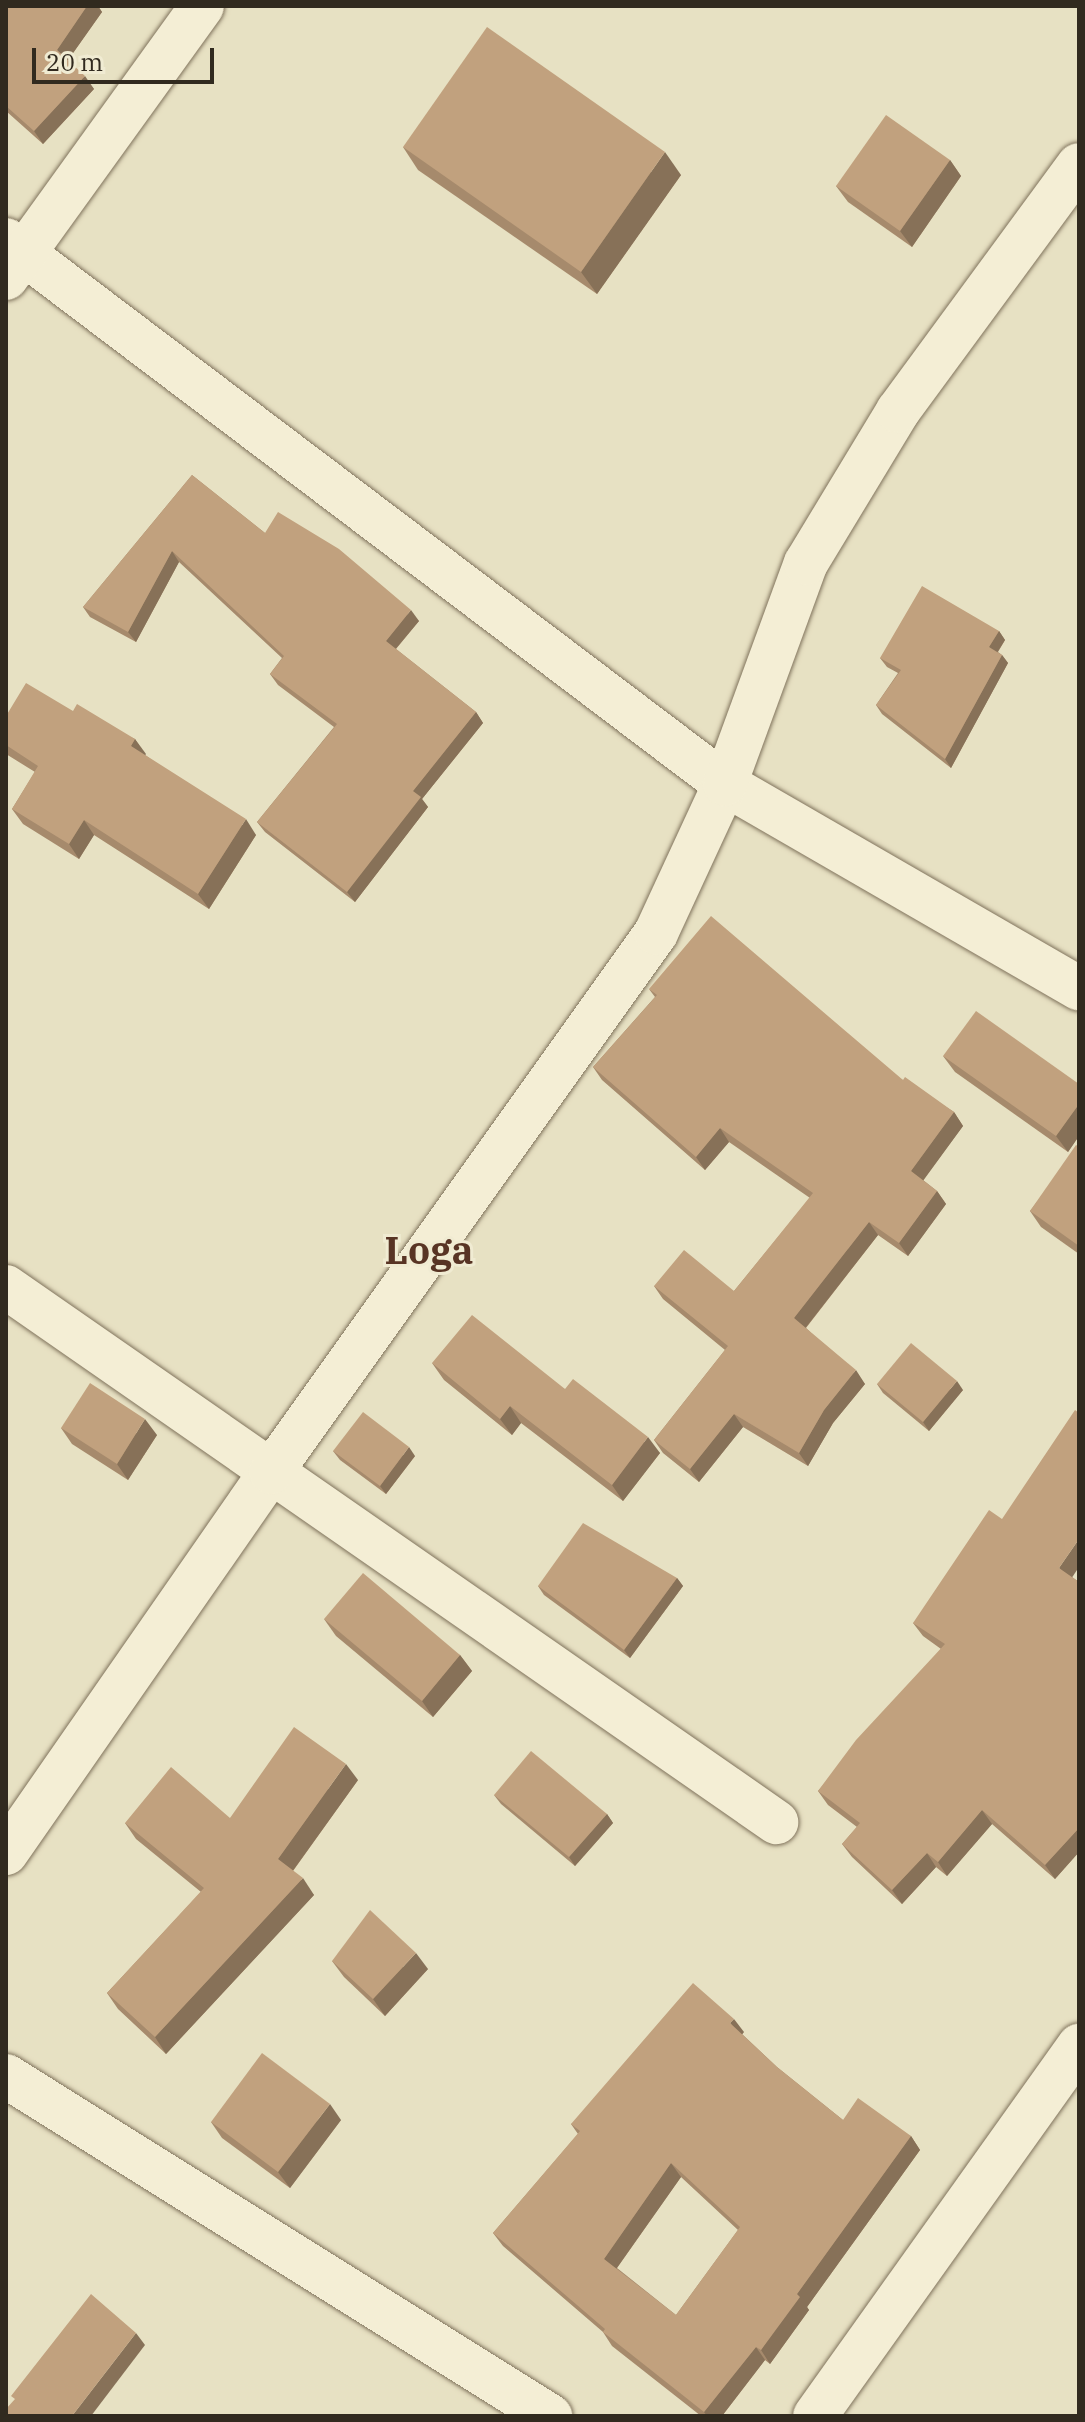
<!DOCTYPE html>
<html>
<head>
<meta charset="utf-8">
<style>
  body { margin:0 }
  #map { position:relative; width:1085px; height:2422px; overflow:hidden; background:#e7e1c3; font-family:"IBM Plex Serif",serif }
  div>[style] { position:absolute }
  [style*='--x'] { left:calc(var(--x)*1px); top:calc(var(--y)*1px); width:calc(var(--w)*1px); rotate:calc(var(--a)*1deg) }
  .roads { filter:drop-shadow(0 0 2px #80735c) drop-shadow(0 0 2px #80735c) }
  .minor>* { height:44px; margin:-22px; padding:0 22px; transform-origin:22px; border-radius:22px; background:#f4eed5 }
  .secondary>* { height:44px; margin:-22px; padding:0 22px; transform-origin:22px; border-radius:22px; background:#f4eed5 }
  .wall>* { inset:0; background:#a68a6c }
  .shaded-wall>* { inset:0; background:#877158 }
  .building>* { inset:0; background:#c1a17e }
  span { translate:-50% -50%; white-space:nowrap; text-align:center; line-height:1.15; -webkit-text-stroke:6px #f0ebd2; paint-order:stroke }
  .town-label { font-size:38px; color:#583424; font-weight:700 }
  .frame { position:absolute; inset:0; border:8px solid #312a1f; pointer-events:none }
  .scale { position:absolute; left:32px; top:48px; width:182px; height:36px; box-sizing:border-box; border:4px solid #312a1f; border-top:0; padding-left:10px; font-size:24px; line-height:28px; white-space:nowrap; color:#312a1f; -webkit-text-stroke:6px #f0ebd2; paint-order:stroke }
</style>
</head>
<body>
<div id="map">
  <div class="roads">
    <div class="minor">
      <div style="--x:6;--y:240;--w:902;--a:37.11"></div>
      <div style="--x:725;--y:784;--w:409;--a:30"></div>
      <div style="--x:6;--y:278;--w:335;--a:-54.2"></div>
      <div style="--x:6;--y:1287;--w:938;--a:34.79"></div>
      <div style="--x:6;--y:1853;--w:464;--a:-55.2"></div>
      <div style="--x:271;--y:1472;--w:662;--a:-54.46"></div>
      <div style="--x:656;--y:933;--w:164;--a:-65.2"></div>
      <div style="--x:725;--y:784;--w:235;--a:-69.9"></div>
      <div style="--x:806;--y:563;--w:178;--a:-58.8"></div>
      <div style="--x:898;--y:411;--w:305;--a:-53.7"></div>
      <div style="--x:815;--y:2416;--w:455;--a:-54.5"></div>
    </div>
    <div class="secondary">
      <div style="--x:6;--y:2076;--w:642;--a:32.01"></div>
    </div>
  </div>
  <div class="wall">
    <div style="clip-path:polygon(6px 6px,98px 6px,102px 12px,68px 60px,94px 89px,43px 144px,6px 111px)"></div>
    <div style="clip-path:polygon(403px 147px,681px 175px,597px 294px,418px 170px)"></div>
    <div style="clip-path:polygon(950px 160px,961px 176px,912px 247px,848px 202px,836px 186px)"></div>
    <div style="clip-path:polygon(192px 475px,265px 533px,419px 621px,396px 649px,476px 712px,483px 723px,422px 799px,428px 807px,355px 902px,265px 832px,257px 822px,334px 727px,278px 685px,270px 674px,282px 658px,179px 562px,136px 642px,90px 617px,83px 607px)"></div>
    <div style="clip-path:polygon(999px 631px,1005px 640px,998px 652px,1002px 655px,1008px 663px,951px 768px,882px 714px,876px 705px,898px 673px,887px 667px,880px 658px)"></div>
    <div style="clip-path:polygon(73px 711px,135px 739px,145px 755px,256px 835px,209px 909px,94px 835px,79px 859px,23px 824px,12px 809px,35px 772px,6px 754px,6px 716px)"></div>
    <div style="clip-path:polygon(649px 989px,903px 1080px,954px 1112px,963px 1126px,923px 1180px,937px 1191px,946px 1204px,908px 1256px,878px 1235px,806px 1328px,865px 1384px,833px 1423px,808px 1466px,743px 1427px,699px 1482px,663px 1453px,654px 1440px,725px 1350px,663px 1299px,654px 1286px,734px 1291px,810px 1198px,729px 1142px,705px 1170px,602px 1080px,593px 1067px,655px 997px)"></div>
    <div style="clip-path:polygon(943px 1056px,1079px 1084px,1079px 1136px,1068px 1152px,955px 1072px)"></div>
    <div style="clip-path:polygon(1079px 1147px,1079px 1254px,1041px 1227px,1030px 1211px)"></div>
    <div style="clip-path:polygon(432px 1363px,565px 1389px,660px 1453px,623px 1501px,521px 1423px,512px 1435px,444px 1380px)"></div>
    <div style="clip-path:polygon(877px 1384px,963px 1390px,929px 1431px,883px 1393px)"></div>
    <div style="clip-path:polygon(61px 1428px,157px 1435px,128px 1480px,72px 1444px)"></div>
    <div style="clip-path:polygon(333px 1451px,415px 1456px,386px 1494px,340px 1460px)"></div>
    <div style="clip-path:polygon(1072px 1577px,1079px 1582px,1079px 1852px,1055px 1879px,992px 1824px,947px 1876px,936px 1867px,902px 1904px,852px 1857px,842px 1844px,857px 1827px,828px 1805px,818px 1791px,941px 1649px,923px 1636px,913px 1623px)"></div>
    <div style="clip-path:polygon(677px 1578px,683px 1586px,630px 1658px,544px 1595px,538px 1586px)"></div>
    <div style="clip-path:polygon(324px 1619px,460px 1655px,472px 1671px,433px 1717px,336px 1636px)"></div>
    <div style="clip-path:polygon(358px 1780px,293px 1871px,314px 1895px,166px 2054px,118px 2009px,107px 1993px,201px 1892px,136px 1839px,125px 1823px,230px 1818px)"></div>
    <div style="clip-path:polygon(494px 1795px,607px 1814px,613px 1823px,575px 1866px,501px 1804px)"></div>
    <div style="clip-path:polygon(332px 1961px,428px 1969px,385px 2016px,344px 1977px)"></div>
    <div style="clip-path:polygon(evenodd,744px 2032px,742px 2034px,777px 2067px,843px 2120px,911px 2136px,920px 2150px,807px 2307px,809px 2310px,770px 2364px,765px 2360px,722px 2416px,701px 2416px,612px 2346px,603px 2332px,503px 2246px,493px 2233px,578px 2134px,571px 2124px,744px 2032px,681px 2177px,738px 2230px,676px 2315px,617px 2268px,681px 2177px)"></div>
    <div style="clip-path:polygon(341px 2120px,290px 2188px,222px 2138px,211px 2122px)"></div>
  </div>
  <div class="shaded-wall">
    <div style="clip-path:polygon(87px 6px,98px 6px,102px 12px,66px 63px,57px 50px)"></div>
    <div style="clip-path:polygon(85px 76px,94px 89px,43px 144px,34px 131px)"></div>
    <div style="clip-path:polygon(665px 152px,681px 175px,597px 294px,581px 272px)"></div>
    <div style="clip-path:polygon(950px 160px,961px 176px,912px 247px,900px 231px)"></div>
    <div style="clip-path:polygon(172px 551px,179px 562px,136px 642px,128px 632px)"></div>
    <div style="clip-path:polygon(411px 610px,419px 621px,393px 652px,386px 641px)"></div>
    <div style="clip-path:polygon(999px 631px,1005px 640px,995px 656px,989px 647px)"></div>
    <div style="clip-path:polygon(1002px 655px,1008px 663px,951px 768px,945px 759px)"></div>
    <div style="clip-path:polygon(476px 712px,483px 723px,422px 799px,428px 807px,355px 902px,347px 892px,413px 791px)"></div>
    <div style="clip-path:polygon(135px 739px,146px 754px,141px 761px,131px 746px)"></div>
    <div style="clip-path:polygon(246px 819px,256px 835px,209px 909px,198px 894px)"></div>
    <div style="clip-path:polygon(84px 820px,94px 835px,79px 859px,69px 844px)"></div>
    <div style="clip-path:polygon(1079px 1104px,1079px 1136px,1068px 1152px,1056px 1136px)"></div>
    <div style="clip-path:polygon(954px 1112px,963px 1126px,920px 1185px,911px 1171px)"></div>
    <div style="clip-path:polygon(720px 1128px,729px 1142px,705px 1170px,696px 1157px)"></div>
    <div style="clip-path:polygon(937px 1191px,946px 1204px,908px 1256px,899px 1243px)"></div>
    <div style="clip-path:polygon(869px 1222px,878px 1235px,803px 1331px,794px 1318px)"></div>
    <div style="clip-path:polygon(856px 1370px,865px 1384px,833px 1423px,808px 1466px,799px 1453px,824px 1410px)"></div>
    <div style="clip-path:polygon(957px 1381px,963px 1390px,929px 1431px,923px 1422px)"></div>
    <div style="clip-path:polygon(510px 1406px,521px 1423px,512px 1435px,500px 1419px)"></div>
    <div style="clip-path:polygon(734px 1414px,743px 1427px,699px 1482px,690px 1469px)"></div>
    <div style="clip-path:polygon(145px 1419px,157px 1435px,128px 1480px,117px 1464px)"></div>
    <div style="clip-path:polygon(648px 1437px,660px 1453px,623px 1501px,612px 1485px)"></div>
    <div style="clip-path:polygon(409px 1447px,415px 1456px,386px 1494px,380px 1486px)"></div>
    <div style="clip-path:polygon(1079px 1539px,1079px 1567px,1069px 1582px,1059px 1568px)"></div>
    <div style="clip-path:polygon(677px 1578px,683px 1586px,630px 1658px,624px 1650px)"></div>
    <div style="clip-path:polygon(460px 1655px,472px 1671px,433px 1717px,422px 1701px)"></div>
    <div style="clip-path:polygon(346px 1764px,358px 1780px,289px 1876px,278px 1859px)"></div>
    <div style="clip-path:polygon(982px 1810px,992px 1824px,947px 1876px,938px 1862px)"></div>
    <div style="clip-path:polygon(607px 1814px,613px 1823px,575px 1866px,569px 1857px)"></div>
    <div style="clip-path:polygon(1079px 1828px,1079px 1852px,1055px 1879px,1045px 1865px)"></div>
    <div style="clip-path:polygon(927px 1853px,936px 1867px,902px 1904px,892px 1890px)"></div>
    <div style="clip-path:polygon(303px 1878px,314px 1895px,166px 2054px,155px 2037px)"></div>
    <div style="clip-path:polygon(416px 1953px,428px 1969px,385px 2016px,373px 1999px)"></div>
    <div style="clip-path:polygon(734px 2019px,744px 2032px,740px 2037px,730px 2023px)"></div>
    <div style="clip-path:polygon(330px 2104px,341px 2120px,290px 2188px,278px 2172px)"></div>
    <div style="clip-path:polygon(911px 2136px,920px 2150px,807px 2307px,809px 2310px,770px 2364px,761px 2350px,797px 2294px)"></div>
    <div style="clip-path:polygon(671px 2163px,681px 2177px,614px 2272px,604px 2259px)"></div>
    <div style="clip-path:polygon(136px 2333px,145px 2345px,91px 2416px,72px 2416px)"></div>
    <div style="clip-path:polygon(756px 2347px,765px 2360px,722px 2416px,707px 2416px,704px 2412px)"></div>
  </div>
  <div class="building">
    <div style="clip-path:polygon(6px 6px,87px 6px,57px 50px,85px 76px,34px 131px,6px 106px)"></div>
    <div style="clip-path:polygon(487px 27px,665px 152px,581px 272px,403px 147px)"></div>
    <div style="clip-path:polygon(886px 115px,950px 160px,900px 231px,836px 186px)"></div>
    <div style="clip-path:polygon(192px 475px,265px 533px,278px 512px,339px 549px,411px 610px,386px 641px,476px 712px,413px 791px,421px 797px,347px 892px,257px 822px,337px 724px,270px 674px,284px 656px,172px 551px,128px 632px,83px 607px)"></div>
    <div style="clip-path:polygon(922px 586px,999px 631px,989px 647px,1002px 655px,945px 759px,876px 705px,901px 670px,880px 658px)"></div>
    <div style="clip-path:polygon(26px 683px,73px 711px,77px 704px,135px 739px,131px 746px,246px 819px,198px 894px,84px 820px,69px 844px,12px 809px,38px 766px,6px 745px,6px 716px)"></div>
    <div style="clip-path:polygon(711px 916px,903px 1080px,905px 1077px,954px 1112px,911px 1171px,937px 1191px,899px 1243px,869px 1222px,794px 1318px,856px 1370px,824px 1410px,799px 1453px,734px 1414px,690px 1469px,654px 1440px,728px 1346px,654px 1286px,684px 1250px,734px 1291px,813px 1193px,720px 1128px,696px 1157px,593px 1067px,657px 995px,649px 989px)"></div>
    <div style="clip-path:polygon(976px 1011px,1079px 1084px,1079px 1104px,1056px 1136px,943px 1056px)"></div>
    <div style="clip-path:polygon(1076px 1145px,1079px 1147px,1079px 1246px,1030px 1211px)"></div>
    <div style="clip-path:polygon(472px 1315px,565px 1389px,573px 1379px,648px 1437px,612px 1485px,510px 1406px,500px 1419px,432px 1363px)"></div>
    <div style="clip-path:polygon(911px 1343px,957px 1381px,923px 1422px,877px 1384px)"></div>
    <div style="clip-path:polygon(90px 1383px,145px 1419px,117px 1464px,61px 1428px)"></div>
    <div style="clip-path:polygon(1075px 1410px,1079px 1413px,1079px 1539px,1059px 1568px,1079px 1582px,1079px 1828px,1045px 1865px,982px 1810px,938px 1862px,927px 1853px,892px 1890px,842px 1844px,860px 1823px,818px 1791px,856px 1740px,945px 1644px,913px 1623px,989px 1510px,1002px 1519px)"></div>
    <div style="clip-path:polygon(363px 1412px,409px 1447px,380px 1486px,333px 1451px)"></div>
    <div style="clip-path:polygon(583px 1523px,677px 1578px,624px 1650px,538px 1586px)"></div>
    <div style="clip-path:polygon(363px 1573px,460px 1655px,422px 1701px,324px 1619px)"></div>
    <div style="clip-path:polygon(294px 1727px,346px 1764px,278px 1859px,303px 1878px,155px 2037px,107px 1993px,204px 1888px,125px 1823px,171px 1767px,230px 1818px)"></div>
    <div style="clip-path:polygon(531px 1751px,607px 1814px,569px 1857px,494px 1795px)"></div>
    <div style="clip-path:polygon(370px 1910px,416px 1953px,373px 1999px,332px 1961px)"></div>
    <div style="clip-path:polygon(evenodd,693px 1983px,734px 2019px,730px 2023px,777px 2067px,843px 2120px,858px 2098px,911px 2136px,797px 2294px,800px 2297px,761px 2350px,756px 2347px,704px 2412px,603px 2332px,605px 2329px,493px 2233px,580px 2131px,571px 2124px,693px 1983px,671px 2163px,740px 2227px,676px 2315px,604px 2259px,671px 2163px)"></div>
    <div style="clip-path:polygon(262px 2053px,330px 2104px,278px 2172px,211px 2122px)"></div>
    <div style="clip-path:polygon(91px 2294px,136px 2333px,72px 2416px,6px 2416px,6px 2409px,15px 2399px,11px 2396px)"></div>
  </div>
  <div class="town-label">
    <span style="left:429px;top:1250px">Loga</span>
  </div>
  <div class="frame"></div>
  <div class="scale">20 m</div>
</div>
</body>
</html>
